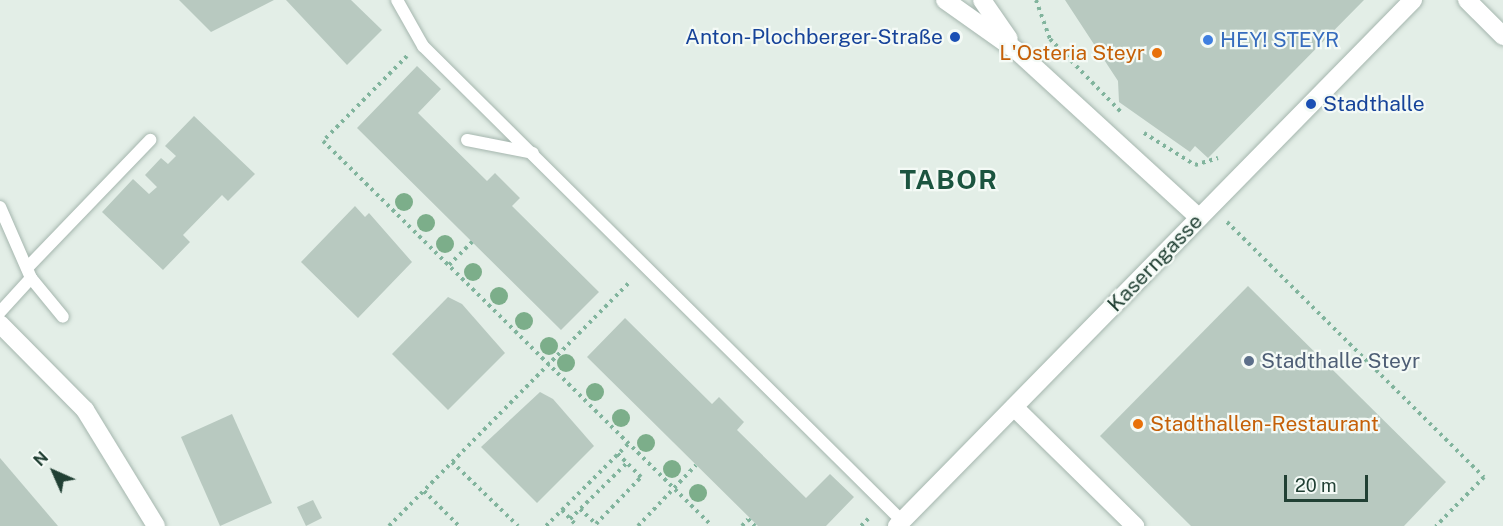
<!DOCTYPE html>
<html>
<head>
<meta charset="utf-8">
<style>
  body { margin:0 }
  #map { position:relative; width:1503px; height:526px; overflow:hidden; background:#e3eee7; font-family:"Public Sans",sans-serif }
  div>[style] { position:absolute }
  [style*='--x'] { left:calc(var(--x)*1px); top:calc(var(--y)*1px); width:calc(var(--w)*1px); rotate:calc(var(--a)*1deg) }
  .building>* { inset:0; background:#b8c9c0 }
  .path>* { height:4px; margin-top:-2px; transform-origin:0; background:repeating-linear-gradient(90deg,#81b49d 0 3px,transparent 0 7.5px) }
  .roads { filter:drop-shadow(0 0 2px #a5b6ae) drop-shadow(0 0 2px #a5b6ae) }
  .lane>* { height:12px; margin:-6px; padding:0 6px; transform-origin:6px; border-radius:6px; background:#fff }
  .street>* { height:18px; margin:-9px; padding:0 9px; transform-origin:9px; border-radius:9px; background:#fff }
  .trees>* { width:18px; height:18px; margin:-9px; border-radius:50%; background:#7cae8a }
  .dots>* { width:16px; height:16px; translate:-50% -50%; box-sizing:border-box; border:3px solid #f4faf6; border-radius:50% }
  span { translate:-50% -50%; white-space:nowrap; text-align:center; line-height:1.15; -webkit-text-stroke:4.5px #f4faf6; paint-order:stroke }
  .transit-label { font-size:21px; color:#164399 }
  .right { translate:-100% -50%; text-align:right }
  .left { translate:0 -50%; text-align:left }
  .shop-label { font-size:21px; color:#366cbe }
  .food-label { font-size:21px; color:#c56008 }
  .street-label { font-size:21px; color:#214034 }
  .service-label { font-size:21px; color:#4e5e75 }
  .district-label { font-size:27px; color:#1b543f; font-weight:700; letter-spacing:1.5px }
  .north { position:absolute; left:24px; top:442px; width:60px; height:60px; -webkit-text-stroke:4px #f4faf6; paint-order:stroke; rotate:315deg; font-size:16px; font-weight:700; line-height:24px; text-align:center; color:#214034 }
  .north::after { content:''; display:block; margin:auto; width:21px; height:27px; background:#214034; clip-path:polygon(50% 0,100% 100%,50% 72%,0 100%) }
  .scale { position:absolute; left:1284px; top:475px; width:84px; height:27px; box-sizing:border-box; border:3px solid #214034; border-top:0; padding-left:8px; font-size:18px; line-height:21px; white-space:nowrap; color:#214034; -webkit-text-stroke:4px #f4faf6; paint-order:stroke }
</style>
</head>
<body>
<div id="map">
  <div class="building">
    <div style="clip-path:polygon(179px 0,274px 0,211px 32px)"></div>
    <div style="clip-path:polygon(286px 0,351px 0,382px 30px,347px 65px)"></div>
    <div style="clip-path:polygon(1065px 0,1364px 0,1208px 158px,1195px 146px,1190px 152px,1119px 102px,1118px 81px)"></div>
    <div style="clip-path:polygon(417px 66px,441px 89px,418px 113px,487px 181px,495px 173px,520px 198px,512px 206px,599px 292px,561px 330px,357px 128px)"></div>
    <div style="clip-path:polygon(194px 116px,255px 174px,228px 201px,222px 195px,183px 235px,190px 242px,163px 270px,102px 212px,133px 179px,149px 194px,157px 187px,145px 175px,161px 158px,168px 164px,176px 156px,165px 146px)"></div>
    <div style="clip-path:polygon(355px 206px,365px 217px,369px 213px,412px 262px,358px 318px,301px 262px)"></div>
    <div style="clip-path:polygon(1248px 286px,1446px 482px,1404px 526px,1191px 526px,1100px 436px)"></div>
    <div style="clip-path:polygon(448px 297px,462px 304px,505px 353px,448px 410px,392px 354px)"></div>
    <div style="clip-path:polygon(625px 318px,712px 404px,719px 397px,744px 422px,737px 430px,806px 498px,830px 474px,854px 497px,826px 526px,758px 526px,587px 357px)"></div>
    <div style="clip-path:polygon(540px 392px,553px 399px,594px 446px,537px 503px,481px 447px)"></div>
    <div style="clip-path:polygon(232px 414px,272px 503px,220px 526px,181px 437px)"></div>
    <div style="clip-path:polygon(0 458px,58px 526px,0 526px)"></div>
    <div style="clip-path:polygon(313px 500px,322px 518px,306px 526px,297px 507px)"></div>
  </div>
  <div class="path">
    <div style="--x:1036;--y:0;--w:41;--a:70.3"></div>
    <div style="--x:1050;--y:39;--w:102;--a:45.8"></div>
    <div style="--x:407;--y:56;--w:120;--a:134.7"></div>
    <div style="--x:323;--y:141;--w:547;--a:44.7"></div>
    <div style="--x:1144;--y:133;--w:60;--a:32.1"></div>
    <div style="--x:1195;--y:165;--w:24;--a:-17"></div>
    <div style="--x:1227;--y:222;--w:362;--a:44.8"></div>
    <div style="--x:1484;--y:477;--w:69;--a:134.4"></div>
    <div style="--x:449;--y:265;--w:33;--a:-45"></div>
    <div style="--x:452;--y:462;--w:92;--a:44.1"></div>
    <div style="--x:424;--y:491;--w:49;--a:45"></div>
    <div style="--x:580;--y:509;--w:22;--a:43"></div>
    <div style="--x:596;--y:524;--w:65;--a:-46.2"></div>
    <div style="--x:641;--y:477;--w:33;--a:-135"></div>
    <div style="--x:562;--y:510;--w:22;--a:47"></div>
    <div style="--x:570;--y:519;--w:80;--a:-44.5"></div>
    <div style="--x:389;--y:526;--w:344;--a:-45.4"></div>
    <div style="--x:546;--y:526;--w:116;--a:-45"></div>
    <div style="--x:638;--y:526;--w:84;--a:-46.4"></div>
    <div style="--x:742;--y:526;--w:9;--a:-49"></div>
    <div style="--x:748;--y:519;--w:10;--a:45"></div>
    <div style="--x:861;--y:526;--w:14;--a:-45"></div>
  </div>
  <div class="roads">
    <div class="lane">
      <div style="--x:397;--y:0;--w:53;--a:60.5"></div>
      <div style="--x:423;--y:46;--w:675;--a:44.76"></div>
      <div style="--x:467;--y:140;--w:67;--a:11.1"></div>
      <div style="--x:0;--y:207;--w:77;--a:66.4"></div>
      <div style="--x:31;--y:278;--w:50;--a:50.6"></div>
      <div style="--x:27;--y:268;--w:178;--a:-46.1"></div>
      <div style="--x:0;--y:312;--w:46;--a:-47.6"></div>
    </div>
    <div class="street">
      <div style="--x:945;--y:0;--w:88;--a:35.3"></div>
      <div style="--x:1017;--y:51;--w:247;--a:42.5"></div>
      <div style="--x:982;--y:0;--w:47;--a:55.3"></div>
      <div style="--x:1467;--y:0;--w:51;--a:45"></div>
      <div style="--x:0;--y:324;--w:121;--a:45.3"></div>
      <div style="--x:85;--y:410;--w:136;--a:58.5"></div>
      <div style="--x:1014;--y:407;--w:170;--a:44.5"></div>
      <div style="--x:897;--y:526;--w:737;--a:-45.55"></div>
    </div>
  </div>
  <div class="trees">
    <div style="left:404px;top:202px"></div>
    <div style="left:426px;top:223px"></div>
    <div style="left:445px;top:244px"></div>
    <div style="left:473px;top:272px"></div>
    <div style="left:499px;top:296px"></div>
    <div style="left:524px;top:321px"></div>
    <div style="left:549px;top:346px"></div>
    <div style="left:566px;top:363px"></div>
    <div style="left:595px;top:392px"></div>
    <div style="left:621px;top:418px"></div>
    <div style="left:646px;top:443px"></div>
    <div style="left:672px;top:469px"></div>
    <div style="left:698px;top:493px"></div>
  </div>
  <div class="dots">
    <div style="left:955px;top:37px;background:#1a4fb4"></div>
    <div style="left:1208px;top:40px;background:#3f7fe0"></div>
    <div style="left:1157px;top:53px;background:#e8710a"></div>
    <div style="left:1311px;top:104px;background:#1a4fb4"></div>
    <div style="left:1249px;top:361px;background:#5c6f8a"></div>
    <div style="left:1138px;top:424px;background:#e8710a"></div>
  </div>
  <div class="transit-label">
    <span class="right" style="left:943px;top:37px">Anton-Plochberger-Straße</span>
    <span class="left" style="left:1323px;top:104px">Stadthalle</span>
  </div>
  <div class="shop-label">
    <span class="left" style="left:1220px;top:40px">HEY! STEYR</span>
  </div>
  <div class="food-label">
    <span class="right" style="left:1145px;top:53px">L'Osteria Steyr</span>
    <span class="left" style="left:1150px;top:424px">Stadthallen-Restaurant</span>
  </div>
  <div class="street-label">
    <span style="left:1155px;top:263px;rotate:-46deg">Kaserngasse</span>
  </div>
  <div class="service-label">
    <span class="left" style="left:1261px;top:361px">Stadthalle Steyr</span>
  </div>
  <div class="district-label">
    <span style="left:949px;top:180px">TABOR</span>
  </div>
  <div class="north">N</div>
  <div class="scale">20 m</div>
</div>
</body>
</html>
